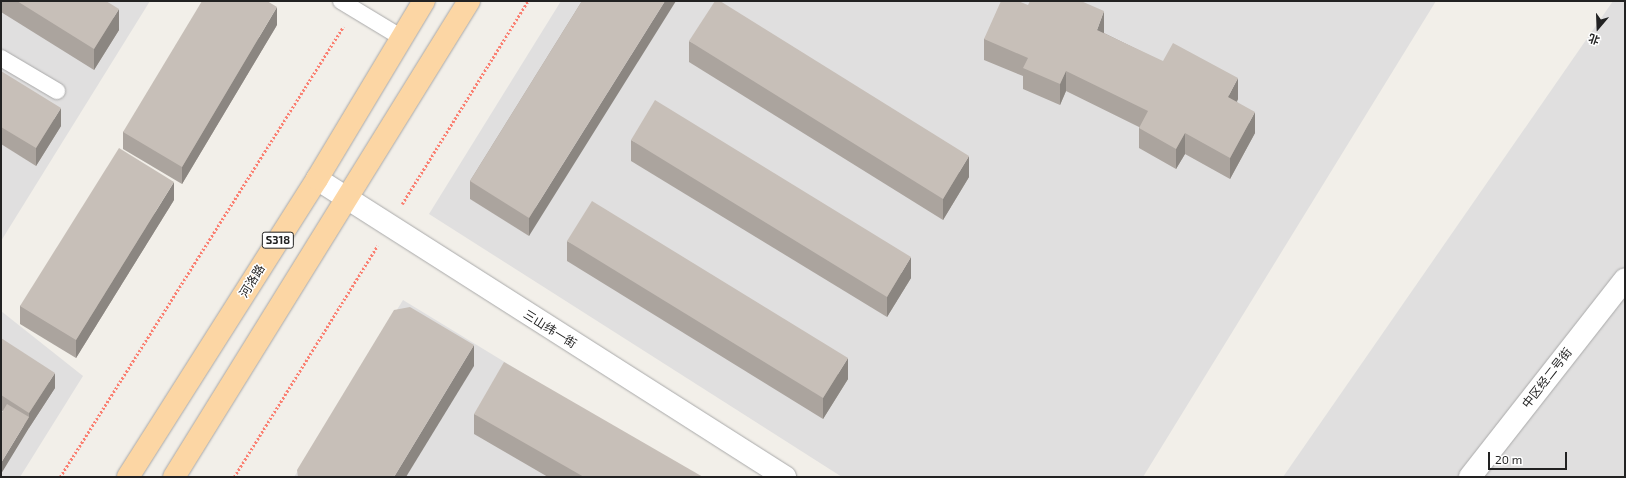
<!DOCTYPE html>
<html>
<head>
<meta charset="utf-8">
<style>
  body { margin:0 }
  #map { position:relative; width:1626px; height:478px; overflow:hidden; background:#f2efe9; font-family:"Exo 2","Noto Sans SC",sans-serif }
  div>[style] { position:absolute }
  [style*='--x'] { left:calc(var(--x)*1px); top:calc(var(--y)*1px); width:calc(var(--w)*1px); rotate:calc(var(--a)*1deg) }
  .residential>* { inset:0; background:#e0dfdf }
  .path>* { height:2.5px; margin-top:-1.25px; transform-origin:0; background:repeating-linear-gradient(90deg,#fa8072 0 2px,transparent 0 4px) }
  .roads { filter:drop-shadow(0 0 1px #a9a9a9) drop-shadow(0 0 1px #a9a9a9) }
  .service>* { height:16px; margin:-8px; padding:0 8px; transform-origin:8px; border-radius:8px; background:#fff }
  .minor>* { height:22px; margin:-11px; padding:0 11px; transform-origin:11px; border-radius:11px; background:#fff }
  .primary>* { height:22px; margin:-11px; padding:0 11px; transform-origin:11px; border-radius:11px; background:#fcd6a4 }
  .wall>* { inset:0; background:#aba49e }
  .shaded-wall>* { inset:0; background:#8b8681 }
  .building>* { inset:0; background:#c7bfb8 }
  span { translate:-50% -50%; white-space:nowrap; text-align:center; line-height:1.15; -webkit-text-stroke:3px #fff; paint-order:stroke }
  .shield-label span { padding:1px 3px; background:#fff; border:1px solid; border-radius:3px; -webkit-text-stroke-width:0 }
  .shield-label { font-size:11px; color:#222; font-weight:700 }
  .street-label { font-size:12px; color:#222 }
  .frame { position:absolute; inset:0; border:2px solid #222; pointer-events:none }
  .north { position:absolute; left:1578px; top:8px; width:40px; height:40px; -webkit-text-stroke:3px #fff; paint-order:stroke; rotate:199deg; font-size:11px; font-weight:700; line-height:16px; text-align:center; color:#222 }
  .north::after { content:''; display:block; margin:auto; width:14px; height:18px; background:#222; clip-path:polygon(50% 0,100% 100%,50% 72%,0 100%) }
  .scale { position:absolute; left:1488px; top:452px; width:79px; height:18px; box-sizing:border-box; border:2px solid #222; border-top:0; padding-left:5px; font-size:12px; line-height:14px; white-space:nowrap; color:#222; -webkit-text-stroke:3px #fff; paint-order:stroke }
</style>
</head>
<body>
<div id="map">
  <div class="residential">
    <div style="clip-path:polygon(1px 1px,150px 1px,1px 241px)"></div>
    <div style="clip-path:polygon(561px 1px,1436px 1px,1143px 477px,842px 477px,429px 214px)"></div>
    <div style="clip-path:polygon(1613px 1px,1625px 1px,1625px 477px,1283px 477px)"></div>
    <div style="clip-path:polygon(403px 300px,693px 477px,294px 477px)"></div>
    <div style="clip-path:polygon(1px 311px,83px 376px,20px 477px,1px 477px)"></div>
  </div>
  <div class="path">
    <div style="--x:402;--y:204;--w:239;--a:-58.2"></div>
    <div style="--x:60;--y:477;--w:532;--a:-57.83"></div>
    <div style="--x:234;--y:477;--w:272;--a:-58.2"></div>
  </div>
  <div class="roads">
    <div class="service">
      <div style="--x:341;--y:1;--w:71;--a:31.2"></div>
      <div style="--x:1;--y:58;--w:65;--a:30.5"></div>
    </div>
    <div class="minor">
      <div style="--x:317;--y:179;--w:555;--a:32.49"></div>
      <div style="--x:1470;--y:477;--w:251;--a:-51.9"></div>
    </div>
    <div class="primary">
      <div style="--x:128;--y:477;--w:353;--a:-57.6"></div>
      <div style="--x:317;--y:179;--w:208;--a:-59"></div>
      <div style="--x:174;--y:477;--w:560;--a:-58.21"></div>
    </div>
  </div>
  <div class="wall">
    <div style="clip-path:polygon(1px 1px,106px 1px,119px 30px,94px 70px,1px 12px)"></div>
    <div style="clip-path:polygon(582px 1px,529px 236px,470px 199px,470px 181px)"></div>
    <div style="clip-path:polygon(1028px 5px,1104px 32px,1104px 33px,1238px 99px,1237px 102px,1255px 133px,1230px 179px,1185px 154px,1176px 169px,1139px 148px,1139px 127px,1066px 91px,1060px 105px,1023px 89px,1023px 76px,984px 60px,984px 39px)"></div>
    <div style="clip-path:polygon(277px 25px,182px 184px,123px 149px,123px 132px)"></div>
    <div style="clip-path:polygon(689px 41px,969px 177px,943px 220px,689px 62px)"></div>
    <div style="clip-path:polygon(1px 71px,61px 126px,36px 166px,1px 144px)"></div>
    <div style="clip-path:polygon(631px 140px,911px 278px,887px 317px,631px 161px)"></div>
    <div style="clip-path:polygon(174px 200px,76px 358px,20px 324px,20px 306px)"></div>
    <div style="clip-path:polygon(567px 241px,848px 379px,823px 419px,567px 261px)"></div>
    <div style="clip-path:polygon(1px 338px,55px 388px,29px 428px,1px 410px)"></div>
    <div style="clip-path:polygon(474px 414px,703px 477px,548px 477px,474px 434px)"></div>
  </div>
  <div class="shaded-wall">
    <div style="clip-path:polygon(665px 1px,676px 1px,529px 236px,529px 218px)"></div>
    <div style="clip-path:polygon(277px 7px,277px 25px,182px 184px,182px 167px)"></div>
    <div style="clip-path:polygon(119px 9px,119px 30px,94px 70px,94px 49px)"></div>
    <div style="clip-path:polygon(1104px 11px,1104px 32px,1097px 50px,1097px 30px)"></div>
    <div style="clip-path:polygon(1066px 71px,1066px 91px,1060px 105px,1060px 84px)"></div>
    <div style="clip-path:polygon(1238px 78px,1238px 99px,1228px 117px,1228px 97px)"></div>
    <div style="clip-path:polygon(61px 108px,61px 126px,36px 166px,36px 148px)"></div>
    <div style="clip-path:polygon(1255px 112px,1255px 133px,1230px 179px,1230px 158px)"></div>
    <div style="clip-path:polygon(1185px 133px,1185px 154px,1176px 169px,1176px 149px)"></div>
    <div style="clip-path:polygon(969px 156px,969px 177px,943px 220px,943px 199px)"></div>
    <div style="clip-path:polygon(174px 182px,174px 200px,76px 358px,76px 340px)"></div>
    <div style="clip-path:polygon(911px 257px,911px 278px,887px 317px,887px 297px)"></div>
    <div style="clip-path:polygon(474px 345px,474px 366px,406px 477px,394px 477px)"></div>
    <div style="clip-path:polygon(848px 358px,848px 379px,823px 419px,823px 398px)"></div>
    <div style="clip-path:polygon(55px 373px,55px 388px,29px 428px,1px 474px,1px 463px,29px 417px,29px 413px)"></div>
  </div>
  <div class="building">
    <div style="clip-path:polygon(17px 1px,106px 1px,119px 9px,94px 49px)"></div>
    <div style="clip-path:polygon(202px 1px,267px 1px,277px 7px,182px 167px,123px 132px)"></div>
    <div style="clip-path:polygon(582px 1px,665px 1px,529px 218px,470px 181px)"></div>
    <div style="clip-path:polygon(715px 1px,720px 1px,969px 156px,943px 199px,689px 41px)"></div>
    <div style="clip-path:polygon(1001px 1px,1018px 1px,1028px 5px,1030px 1px,1081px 1px,1104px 11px,1097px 30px,1163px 61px,1173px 43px,1238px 78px,1228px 97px,1255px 112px,1230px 158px,1185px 133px,1176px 149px,1139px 128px,1148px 111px,1066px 71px,1060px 84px,1023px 68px,1028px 58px,984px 39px)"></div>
    <div style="clip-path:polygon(1px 71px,61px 108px,36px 148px,1px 127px)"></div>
    <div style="clip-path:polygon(655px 100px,911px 257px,887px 297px,631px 140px)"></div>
    <div style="clip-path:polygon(119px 148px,174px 182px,76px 340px,20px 306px)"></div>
    <div style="clip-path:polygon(592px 201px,848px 358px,823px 398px,567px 241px)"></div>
    <div style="clip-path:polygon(410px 307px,474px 345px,394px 477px,298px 477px,297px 470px,394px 310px)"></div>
    <div style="clip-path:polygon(1px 338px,55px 373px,29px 413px,1px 395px)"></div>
    <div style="clip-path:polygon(504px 362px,703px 477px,584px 477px,474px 414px)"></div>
    <div style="clip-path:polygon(7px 404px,29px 417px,1px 463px,1px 414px)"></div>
  </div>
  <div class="shield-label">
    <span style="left:278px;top:240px">S318</span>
  </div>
  <div class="street-label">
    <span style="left:252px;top:281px;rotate:-58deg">河洛路</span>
    <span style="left:550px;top:329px;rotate:32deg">三山纬一街</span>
    <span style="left:1547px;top:378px;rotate:-52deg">中区经二号街</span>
  </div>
  <div class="frame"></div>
  <div class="north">北</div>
  <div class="scale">20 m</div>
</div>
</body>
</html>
